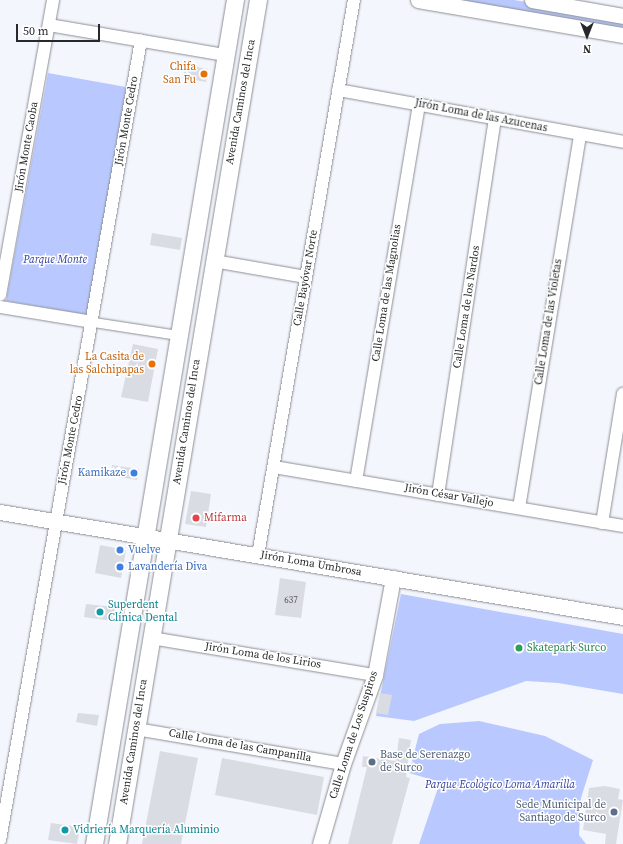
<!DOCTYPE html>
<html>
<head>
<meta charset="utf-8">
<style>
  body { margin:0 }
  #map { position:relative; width:623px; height:844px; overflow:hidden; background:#f4f6fd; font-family:"Source Serif 4",serif }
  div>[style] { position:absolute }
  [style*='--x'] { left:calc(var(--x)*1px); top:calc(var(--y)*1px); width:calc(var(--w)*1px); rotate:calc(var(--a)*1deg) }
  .green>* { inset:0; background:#b9c9ff }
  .building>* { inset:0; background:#dadce3 }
  .roads { filter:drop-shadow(0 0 1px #8c8e94) drop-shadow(0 0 1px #8c8e94) }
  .pedestrian>* { height:9px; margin:-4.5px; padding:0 4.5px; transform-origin:4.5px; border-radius:4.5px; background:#fff }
  .minor>* { height:12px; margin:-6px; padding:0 6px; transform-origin:6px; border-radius:6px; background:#fff }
  .tertiary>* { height:15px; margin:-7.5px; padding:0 7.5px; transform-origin:7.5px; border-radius:7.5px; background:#fff }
  .secondary>* { height:17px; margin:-8.5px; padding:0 8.5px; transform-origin:8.5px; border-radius:8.5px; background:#fff }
  .dots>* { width:11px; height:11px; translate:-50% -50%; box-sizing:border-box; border:2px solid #fff; border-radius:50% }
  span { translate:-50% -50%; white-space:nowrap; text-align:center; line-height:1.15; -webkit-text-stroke:3px #fff; paint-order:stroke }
  .number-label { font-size:9px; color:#545558 }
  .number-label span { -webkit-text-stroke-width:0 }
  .food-label { font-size:11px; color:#c56008 }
  .right { translate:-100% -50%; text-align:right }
  .street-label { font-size:11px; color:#27282a }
  .park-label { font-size:11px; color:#313e9c; font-style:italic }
  .shop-label { font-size:11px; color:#366cbe }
  .left { translate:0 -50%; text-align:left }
  .health-label { font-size:11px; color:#be3a42 }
  .culture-label { font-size:11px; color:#0d838f }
  .leisure-label { font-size:11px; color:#27864d }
  .service-label { font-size:11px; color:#4e5e75 }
  .north { position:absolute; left:567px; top:16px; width:40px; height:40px; -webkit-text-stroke:3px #fff; paint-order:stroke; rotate:180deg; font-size:11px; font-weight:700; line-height:16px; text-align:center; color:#27282a }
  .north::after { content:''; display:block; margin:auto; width:14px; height:18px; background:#27282a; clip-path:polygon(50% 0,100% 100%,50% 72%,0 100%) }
  .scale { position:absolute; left:16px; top:24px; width:84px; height:18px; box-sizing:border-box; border:2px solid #27282a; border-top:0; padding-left:5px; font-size:12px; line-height:14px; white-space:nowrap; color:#27282a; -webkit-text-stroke:3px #fff; paint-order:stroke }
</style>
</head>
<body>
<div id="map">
  <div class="green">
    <div style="clip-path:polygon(448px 0,514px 0,623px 18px,623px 30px)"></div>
    <div style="clip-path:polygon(48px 73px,126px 87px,88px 315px,6px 301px)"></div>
    <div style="clip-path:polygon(401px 594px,623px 634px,623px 694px,558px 683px,526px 681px,414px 721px,376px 716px)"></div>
    <div style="clip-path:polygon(479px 721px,545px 736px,593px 760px,581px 798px,579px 835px,586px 844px,419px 844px,440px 782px,409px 773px,419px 734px,440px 724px)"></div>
  </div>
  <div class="building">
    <div style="clip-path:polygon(185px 65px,208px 69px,206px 82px,183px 78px)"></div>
    <div style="clip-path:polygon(152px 233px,182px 238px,180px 250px,150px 245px)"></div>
    <div style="clip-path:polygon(133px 344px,158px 349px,148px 402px,121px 397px)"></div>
    <div style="clip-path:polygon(112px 465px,139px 469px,137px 480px,111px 476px)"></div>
    <div style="clip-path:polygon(191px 491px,211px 494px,206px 527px,185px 524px)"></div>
    <div style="clip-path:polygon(100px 545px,126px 550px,121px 578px,95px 573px)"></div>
    <div style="clip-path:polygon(280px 578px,306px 582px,301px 618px,275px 615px)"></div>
    <div style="clip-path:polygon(86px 604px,115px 607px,113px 621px,84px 617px)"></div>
    <div style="clip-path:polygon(380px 693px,392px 695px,388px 715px,376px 713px)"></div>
    <div style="clip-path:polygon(78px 713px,99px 715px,97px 726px,76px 722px)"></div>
    <div style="clip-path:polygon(399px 738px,411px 740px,406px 777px,410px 778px,392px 844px,348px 844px,367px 767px,362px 767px,363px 756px,396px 761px)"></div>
    <div style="clip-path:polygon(160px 751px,198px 758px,181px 844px,142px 844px)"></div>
    <div style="clip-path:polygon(222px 758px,324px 777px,317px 815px,215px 795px)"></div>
    <div style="clip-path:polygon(605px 786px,620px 789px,618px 799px,623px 800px,616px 844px,605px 844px,606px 834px,583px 830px,589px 788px)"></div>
    <div style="clip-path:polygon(51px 823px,80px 827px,77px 844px,48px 840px)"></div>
  </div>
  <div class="roads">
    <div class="pedestrian">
      <div style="--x:93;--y:322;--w:86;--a:8.7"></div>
    </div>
    <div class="minor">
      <div style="--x:49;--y:25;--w:179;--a:9.7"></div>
      <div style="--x:338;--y:90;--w:290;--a:10.3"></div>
      <div style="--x:214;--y:261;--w:93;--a:9.9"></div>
      <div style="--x:0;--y:295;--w:300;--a:-79.8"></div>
      <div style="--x:0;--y:307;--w:94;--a:9.2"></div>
      <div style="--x:274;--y:467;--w:354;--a:9.6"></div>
      <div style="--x:356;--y:481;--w:381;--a:-80.5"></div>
      <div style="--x:438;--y:495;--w:380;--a:-81.4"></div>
      <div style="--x:519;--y:508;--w:378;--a:-80.7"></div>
      <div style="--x:602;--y:523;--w:131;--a:-80.8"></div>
      <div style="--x:258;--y:555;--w:563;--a:-80.19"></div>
      <div style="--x:151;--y:638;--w:227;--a:9.4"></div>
      <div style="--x:136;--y:729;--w:210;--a:9.6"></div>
      <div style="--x:0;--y:840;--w:812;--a:-80"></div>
    </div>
    <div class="tertiary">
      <div style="--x:418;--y:0;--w:208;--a:9.7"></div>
      <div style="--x:532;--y:0;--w:92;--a:10"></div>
      <div style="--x:0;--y:512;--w:632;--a:9.57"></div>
      <div style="--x:320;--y:844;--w:83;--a:-74"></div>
      <div style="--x:343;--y:764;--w:95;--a:-70.2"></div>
      <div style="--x:375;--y:675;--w:99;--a:-79.5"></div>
    </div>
    <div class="secondary">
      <div style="--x:94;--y:844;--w:856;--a:-80.52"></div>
      <div style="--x:117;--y:844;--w:856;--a:-80.52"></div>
    </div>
  </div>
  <div class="dots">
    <div style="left:204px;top:74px;background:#e8710a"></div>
    <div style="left:152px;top:364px;background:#e8710a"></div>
    <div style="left:134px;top:473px;background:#3f7fe0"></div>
    <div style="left:196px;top:518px;background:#e0444e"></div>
    <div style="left:120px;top:550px;background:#3f7fe0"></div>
    <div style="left:120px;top:567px;background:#3f7fe0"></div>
    <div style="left:100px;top:612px;background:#0f9aa8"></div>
    <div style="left:519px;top:648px;background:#2e9e5b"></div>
    <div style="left:372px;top:762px;background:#5c6f8a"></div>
    <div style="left:614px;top:812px;background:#5c6f8a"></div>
    <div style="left:65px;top:830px;background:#0f9aa8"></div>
  </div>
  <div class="number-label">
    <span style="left:291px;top:600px">637</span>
  </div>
  <div class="food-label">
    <span class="right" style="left:196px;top:74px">Chifa<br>San Fu</span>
    <span class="right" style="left:144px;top:364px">La Casita de<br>las Salchipapas</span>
  </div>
  <div class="street-label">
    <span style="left:241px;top:102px;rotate:-80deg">Avenida Caminos del Inca</span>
    <span style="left:481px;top:116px;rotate:11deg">Jirón Loma de las Azucenas</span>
    <span style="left:127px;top:121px;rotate:-80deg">Jirón Monte Cedro</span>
    <span style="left:27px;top:147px;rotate:-80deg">Jirón Monte Caoba</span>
    <span style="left:306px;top:278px;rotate:-80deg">Calle Bayóvar Norte</span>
    <span style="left:387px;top:293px;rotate:-81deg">Calle Loma de las Magnolias</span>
    <span style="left:467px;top:307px;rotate:-81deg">Calle Loma de los Nardos</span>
    <span style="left:549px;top:322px;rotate:-81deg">Calle Loma de las Violetas</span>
    <span style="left:187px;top:422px;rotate:-81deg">Avenida Caminos del Inca</span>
    <span style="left:71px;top:440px;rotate:-79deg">Jirón Monte Cedro</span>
    <span style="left:449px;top:496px;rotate:10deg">Jirón César Vallejo</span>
    <span style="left:311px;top:564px;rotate:10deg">Jirón Loma Umbrosa</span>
    <span style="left:263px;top:656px;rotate:9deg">Jirón Loma de los Lirios</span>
    <span style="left:354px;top:735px;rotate:-72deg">Calle Loma de Los Suspiros</span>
    <span style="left:134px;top:742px;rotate:-81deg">Avenida Caminos del Inca</span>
    <span style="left:240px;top:746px;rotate:10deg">Calle Loma de las Campanilla</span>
  </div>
  <div class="park-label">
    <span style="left:55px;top:260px">Parque Monte</span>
    <span style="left:500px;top:785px">Parque Ecológico Loma Amarilla</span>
  </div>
  <div class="shop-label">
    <span class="right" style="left:126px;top:473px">Kamikaze</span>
    <span class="left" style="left:128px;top:550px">Vuelve</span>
    <span class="left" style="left:128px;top:567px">Lavandería Diva</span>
  </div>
  <div class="health-label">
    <span class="left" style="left:204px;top:518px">Mifarma</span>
  </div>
  <div class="culture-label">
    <span class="left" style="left:108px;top:612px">Superdent<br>Clínica Dental</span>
    <span class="left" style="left:73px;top:830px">Vidriería Marquería Aluminio</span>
  </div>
  <div class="leisure-label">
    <span class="left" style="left:527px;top:648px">Skatepark Surco</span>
  </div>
  <div class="service-label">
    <span class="left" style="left:380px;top:762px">Base de Serenazgo<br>de Surco</span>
    <span class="right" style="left:606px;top:812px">Sede Municipal de<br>Santiago de Surco</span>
  </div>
  <div class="north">N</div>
  <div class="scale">50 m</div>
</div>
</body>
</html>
